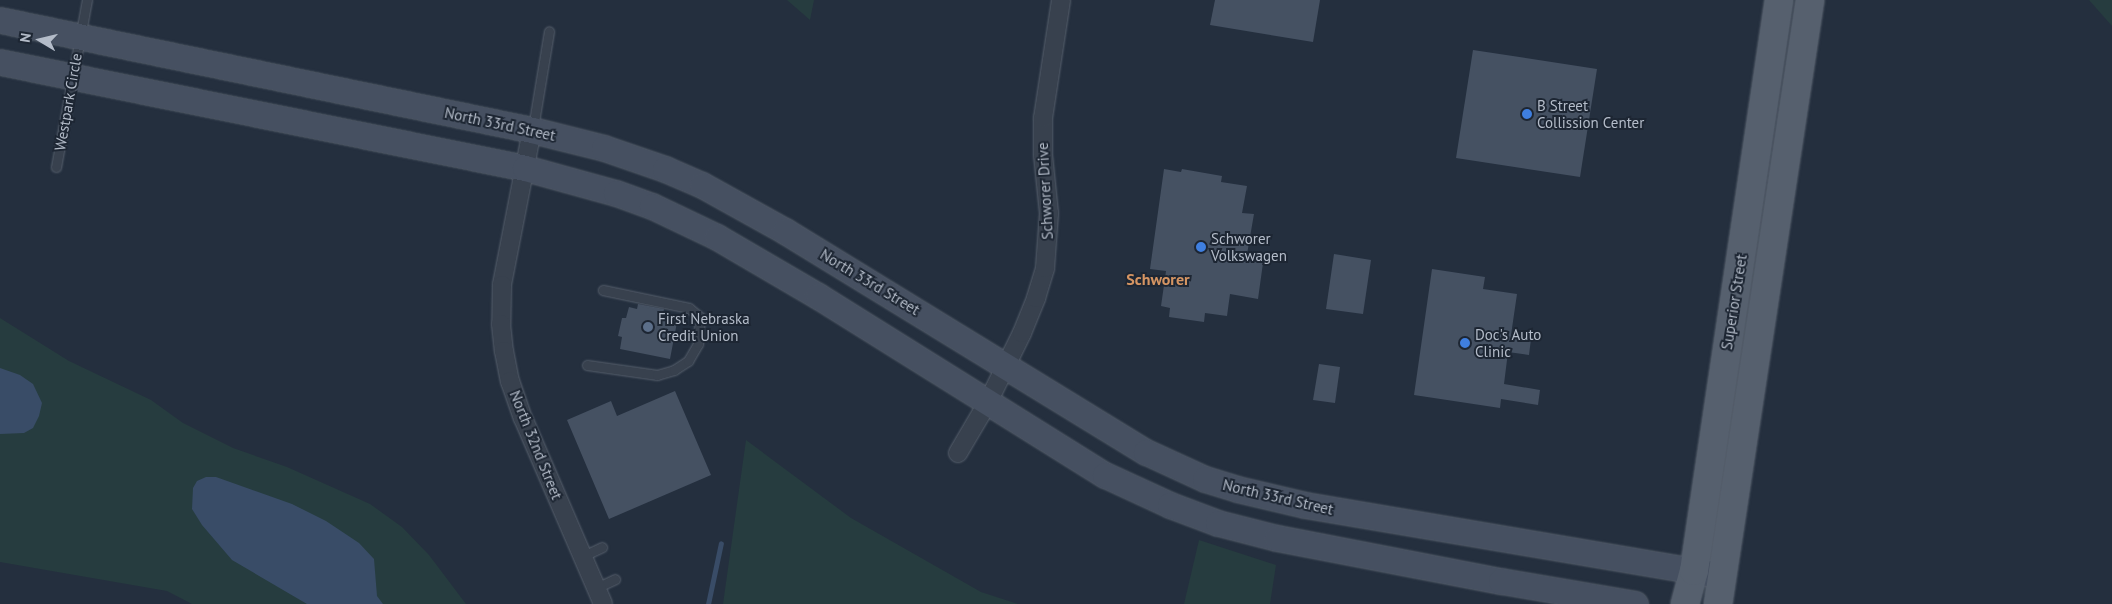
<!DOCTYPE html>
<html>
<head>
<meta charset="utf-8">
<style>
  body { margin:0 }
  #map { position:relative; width:2112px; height:604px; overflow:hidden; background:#242f3e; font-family:"PT Sans",sans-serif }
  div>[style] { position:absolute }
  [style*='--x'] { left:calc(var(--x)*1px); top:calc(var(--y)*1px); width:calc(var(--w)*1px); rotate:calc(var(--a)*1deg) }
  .green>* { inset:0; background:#263c3f }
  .water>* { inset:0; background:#394c67 }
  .stream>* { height:5px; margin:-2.5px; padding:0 2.5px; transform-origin:2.5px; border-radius:2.5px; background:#394c67 }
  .building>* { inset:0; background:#455162 }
  .roads { filter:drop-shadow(0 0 1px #565f6c) drop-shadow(0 0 1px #565f6c) }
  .service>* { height:9px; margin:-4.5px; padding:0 4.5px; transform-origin:4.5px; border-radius:4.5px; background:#38414e }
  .minor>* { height:18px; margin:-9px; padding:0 9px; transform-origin:9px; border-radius:9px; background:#38414e }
  .secondary>* { height:25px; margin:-12.5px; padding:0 12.5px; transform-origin:12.5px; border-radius:12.5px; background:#465061 }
  .primary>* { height:28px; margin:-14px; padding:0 14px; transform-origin:14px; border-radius:14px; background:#56606e }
  .dots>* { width:14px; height:14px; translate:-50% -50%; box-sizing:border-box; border:2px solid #1d2633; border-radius:50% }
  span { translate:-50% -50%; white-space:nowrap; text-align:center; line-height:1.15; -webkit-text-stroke:4px #1d2633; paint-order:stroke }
  .street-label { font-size:15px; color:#b4bcc9 }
  .poi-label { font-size:15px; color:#b4bcc9 }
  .left { translate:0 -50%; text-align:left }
  .neighbourhood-label { font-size:16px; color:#d59563; font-weight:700 }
  .north { position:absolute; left:15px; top:15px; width:50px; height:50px; -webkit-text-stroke:4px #1d2633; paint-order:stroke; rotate:279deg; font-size:14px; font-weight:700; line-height:20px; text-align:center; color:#b4bcc9 }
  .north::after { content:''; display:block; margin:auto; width:18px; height:22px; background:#b4bcc9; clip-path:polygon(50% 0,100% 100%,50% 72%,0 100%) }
</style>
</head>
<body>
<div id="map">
  <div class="green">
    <div style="clip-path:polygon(787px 0,814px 0,810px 20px)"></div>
    <div style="clip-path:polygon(2089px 0,2112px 0,2112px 26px)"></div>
    <div style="clip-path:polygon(0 318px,69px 361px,151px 400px,183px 423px,233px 448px,287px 467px,370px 504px,402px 527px,429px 555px,466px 604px,192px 604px,167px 591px,0 562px)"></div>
    <div style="clip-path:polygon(746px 440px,851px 518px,981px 592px,1018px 604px,723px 604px)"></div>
    <div style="clip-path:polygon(1199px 540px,1276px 565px,1270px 604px,1184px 604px)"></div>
  </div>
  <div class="water">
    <div style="clip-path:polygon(0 368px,20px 375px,33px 384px,42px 403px,39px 416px,33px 428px,24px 433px,0 434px)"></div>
    <div style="clip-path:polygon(206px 477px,216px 477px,292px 504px,326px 521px,359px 543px,374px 559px,377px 596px,383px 604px,307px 604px,232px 560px,202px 525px,192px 509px,193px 488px,197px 481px)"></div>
  </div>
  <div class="stream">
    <div style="--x:708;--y:604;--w:62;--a:-78"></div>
  </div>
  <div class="building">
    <div style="clip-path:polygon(1215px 0,1320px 0,1313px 42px,1210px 25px)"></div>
    <div style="clip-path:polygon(1473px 50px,1597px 69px,1580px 177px,1456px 158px)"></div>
    <div style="clip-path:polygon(1164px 169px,1181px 172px,1182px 169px,1222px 176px,1221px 182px,1247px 186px,1242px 213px,1254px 214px,1246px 260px,1263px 263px,1258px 299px,1230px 294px,1227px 316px,1205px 313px,1204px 322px,1169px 317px,1170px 308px,1161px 306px,1166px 271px,1150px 269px)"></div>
    <div style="clip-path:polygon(1334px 254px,1371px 260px,1363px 314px,1326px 309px)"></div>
    <div style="clip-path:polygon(1432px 269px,1485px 277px,1483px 289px,1517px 294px,1511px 335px,1531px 339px,1529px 355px,1508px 352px,1504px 384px,1540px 390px,1538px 405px,1501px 399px,1500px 408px,1414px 395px)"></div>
    <div style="clip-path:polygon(638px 304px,664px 309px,663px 314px,678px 317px,670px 359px,620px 349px,622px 337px,618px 336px,622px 318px,626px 318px,629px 307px,637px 309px)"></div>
    <div style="clip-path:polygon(1319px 364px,1340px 367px,1335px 403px,1313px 400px)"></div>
    <div style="clip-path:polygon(675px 391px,711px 475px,609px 519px,567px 420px,611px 401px,617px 416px)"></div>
  </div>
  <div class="roads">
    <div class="service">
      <div style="--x:533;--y:128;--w:98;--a:-80.6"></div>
      <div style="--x:56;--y:167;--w:170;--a:-79.5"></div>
      <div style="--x:587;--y:365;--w:71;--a:8.1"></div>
      <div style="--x:657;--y:375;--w:18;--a:-16"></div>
      <div style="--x:674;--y:370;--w:17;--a:-33"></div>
      <div style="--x:688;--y:361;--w:20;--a:-60"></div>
      <div style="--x:698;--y:344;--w:27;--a:-86"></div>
      <div style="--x:700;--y:317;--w:14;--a:-141"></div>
      <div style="--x:689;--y:308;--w:88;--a:-168.2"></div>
      <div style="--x:583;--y:556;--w:21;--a:-25"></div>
      <div style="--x:596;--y:588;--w:21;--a:-25"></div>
    </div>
    <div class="minor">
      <div style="--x:532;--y:130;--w:158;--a:101"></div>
      <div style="--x:502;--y:285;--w:39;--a:91"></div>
      <div style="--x:501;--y:324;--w:27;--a:84"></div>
      <div style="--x:504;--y:351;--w:31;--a:79"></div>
      <div style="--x:510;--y:381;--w:39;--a:71"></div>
      <div style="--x:523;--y:418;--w:202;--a:66.7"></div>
      <div style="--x:958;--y:453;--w:59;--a:-59.5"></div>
      <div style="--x:988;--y:402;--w:77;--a:-63.8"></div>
      <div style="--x:1022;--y:333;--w:38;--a:-68"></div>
      <div style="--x:1036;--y:298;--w:31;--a:-73"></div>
      <div style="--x:1045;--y:268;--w:55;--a:-85.8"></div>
      <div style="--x:1049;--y:213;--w:58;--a:-95.9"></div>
      <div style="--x:1043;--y:155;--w:37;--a:-90"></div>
      <div style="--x:1043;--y:118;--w:119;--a:-81.3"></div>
    </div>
    <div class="secondary">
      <div style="--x:0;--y:20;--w:543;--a:11.68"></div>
      <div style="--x:532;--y:130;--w:74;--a:14"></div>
      <div style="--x:604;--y:148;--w:65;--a:19"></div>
      <div style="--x:665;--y:169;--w:40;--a:23.4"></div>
      <div style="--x:702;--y:185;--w:95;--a:29"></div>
      <div style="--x:785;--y:231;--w:423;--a:31.5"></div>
      <div style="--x:1146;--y:452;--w:65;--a:24.6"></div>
      <div style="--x:1205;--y:479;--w:34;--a:17"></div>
      <div style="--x:1237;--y:489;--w:70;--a:13.2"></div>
      <div style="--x:1305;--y:505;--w:416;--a:9.6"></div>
      <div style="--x:0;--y:62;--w:536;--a:11.41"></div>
      <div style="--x:525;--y:168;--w:94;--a:15.4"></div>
      <div style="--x:616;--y:193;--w:38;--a:20"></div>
      <div style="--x:652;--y:206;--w:72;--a:25.5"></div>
      <div style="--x:717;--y:237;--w:117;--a:30.3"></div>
      <div style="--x:818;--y:296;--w:338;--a:32"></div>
      <div style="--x:1105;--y:475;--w:72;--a:24.8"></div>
      <div style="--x:1170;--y:505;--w:51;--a:20.6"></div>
      <div style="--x:1218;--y:523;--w:61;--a:14.3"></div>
      <div style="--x:1277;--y:538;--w:228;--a:10.9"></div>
      <div style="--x:1501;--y:581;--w:136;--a:9.7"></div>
    </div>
    <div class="primary">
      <div style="--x:1685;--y:604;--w:34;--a:-75"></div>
      <div style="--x:1694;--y:571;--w:577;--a:-81.53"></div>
      <div style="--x:1718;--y:604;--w:611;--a:-81.34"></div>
    </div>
  </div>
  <div class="dots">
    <div style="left:1527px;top:114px;background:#3f7fe0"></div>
    <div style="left:1201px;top:247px;background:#3f7fe0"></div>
    <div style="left:648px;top:327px;background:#5c6f8a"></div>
    <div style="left:1465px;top:343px;background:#3f7fe0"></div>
  </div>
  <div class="street-label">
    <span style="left:68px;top:102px;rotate:-80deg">Westpark Circle</span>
    <span style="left:500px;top:124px;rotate:12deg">North 33rd Street</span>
    <span style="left:1045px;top:191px;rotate:-93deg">Schworer Drive</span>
    <span style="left:870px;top:282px;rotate:31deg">North 33rd Street</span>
    <span style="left:1734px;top:302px;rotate:-81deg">Superior Street</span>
    <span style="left:536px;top:445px;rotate:68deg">North 32nd Street</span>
    <span style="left:1278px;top:497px;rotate:13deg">North 33rd Street</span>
  </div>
  <div class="poi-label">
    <span class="left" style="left:1537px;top:114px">B Street<br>Collission Center</span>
    <span class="left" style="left:1211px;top:247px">Schworer<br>Volkswagen</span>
    <span class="left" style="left:658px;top:327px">First Nebraska<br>Credit Union</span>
    <span class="left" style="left:1475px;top:343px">Doc's Auto<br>Clinic</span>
  </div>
  <div class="neighbourhood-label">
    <span style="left:1158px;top:279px">Schworer</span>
  </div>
  <div class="north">N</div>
</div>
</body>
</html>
